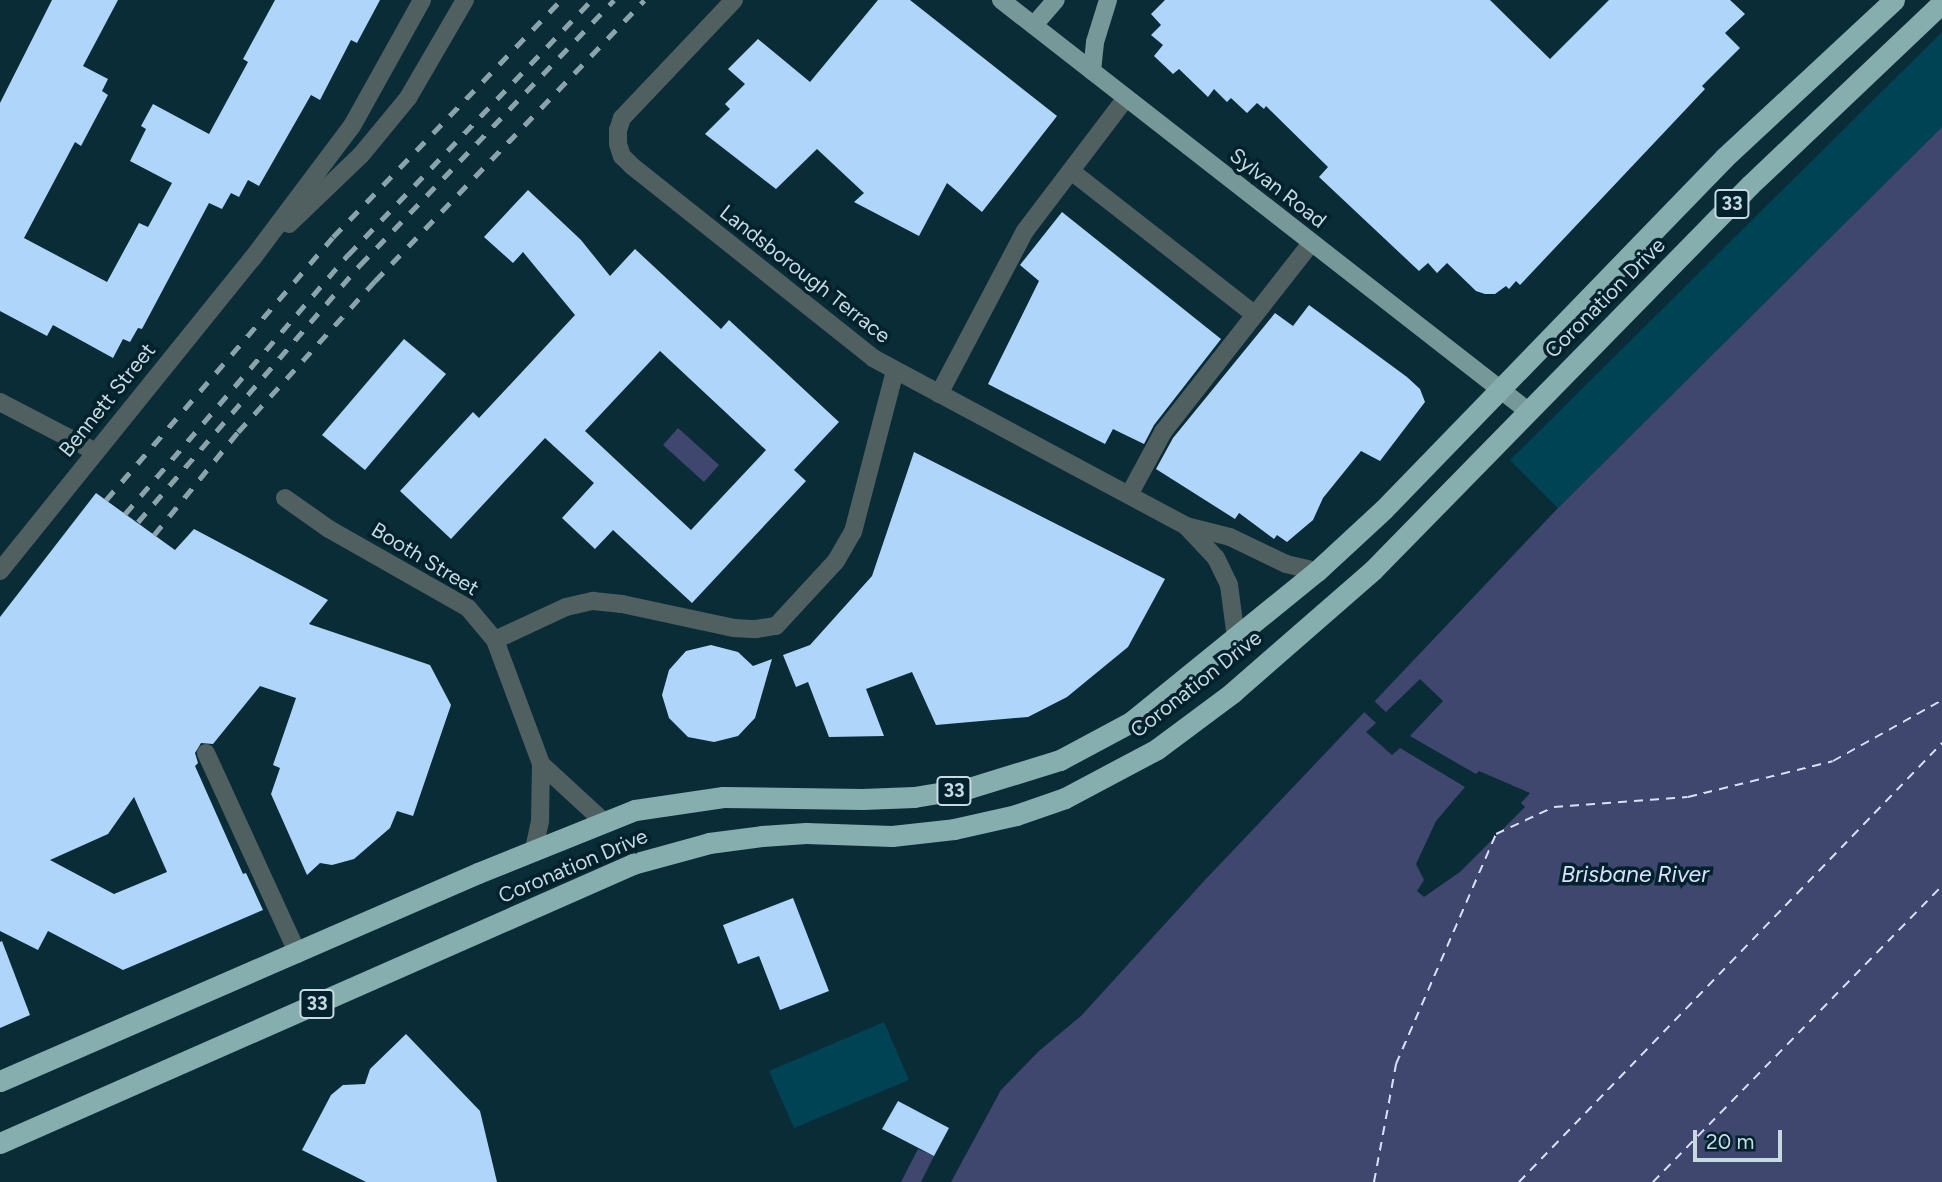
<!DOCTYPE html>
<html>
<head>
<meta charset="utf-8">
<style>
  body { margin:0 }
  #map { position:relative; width:1942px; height:1182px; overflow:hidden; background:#0a2c37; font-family:Figtree,sans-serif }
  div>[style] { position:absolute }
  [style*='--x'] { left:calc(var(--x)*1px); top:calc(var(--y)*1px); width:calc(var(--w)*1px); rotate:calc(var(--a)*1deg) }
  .green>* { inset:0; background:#004355 }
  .water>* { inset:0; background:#3f476e }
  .pier>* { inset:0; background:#0a2c37 }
  .ferry>* { height:2px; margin-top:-1px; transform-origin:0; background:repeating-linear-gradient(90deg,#d9e0fc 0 9px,transparent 0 16px) }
  .building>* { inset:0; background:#afd5fb }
  .minor>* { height:18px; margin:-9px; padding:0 9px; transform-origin:9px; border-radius:9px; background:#506060 }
  .major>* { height:18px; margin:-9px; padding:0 9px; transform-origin:9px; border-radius:9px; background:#779899 }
  .highway>* { height:21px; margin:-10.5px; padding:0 10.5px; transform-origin:10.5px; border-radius:10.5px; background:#86aeaf }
  .rail>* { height:5px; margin-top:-2.5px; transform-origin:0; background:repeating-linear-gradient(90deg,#8ba3ab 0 12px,transparent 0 24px) }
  span { translate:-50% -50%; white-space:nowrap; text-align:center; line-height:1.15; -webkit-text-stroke:7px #01222d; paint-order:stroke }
  .shield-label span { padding:2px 5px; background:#01222d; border:2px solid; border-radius:5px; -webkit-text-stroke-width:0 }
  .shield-label { font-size:19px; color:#c8dae1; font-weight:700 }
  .street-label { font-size:21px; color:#c8dae1 }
  .water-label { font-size:23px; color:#d9e0fc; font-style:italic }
  .scale { position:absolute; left:1693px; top:1130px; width:89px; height:32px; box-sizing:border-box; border:4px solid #c8dae1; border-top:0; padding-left:9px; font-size:21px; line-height:24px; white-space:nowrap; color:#c8dae1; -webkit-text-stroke:5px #01222d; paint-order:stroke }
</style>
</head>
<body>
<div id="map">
  <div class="green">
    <div style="clip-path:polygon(1942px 32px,1942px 127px,1558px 508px,1510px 460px)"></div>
    <div style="clip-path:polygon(884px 1022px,909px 1080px,794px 1128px,769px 1071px)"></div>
  </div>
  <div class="water">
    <div style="clip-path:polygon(1942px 127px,1942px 1182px,951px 1182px,1001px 1090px,1039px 1051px,1081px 1016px,1205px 880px,1558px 508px)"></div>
    <div style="clip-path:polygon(678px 428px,719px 465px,704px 482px,663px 445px)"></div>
    <div style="clip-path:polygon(918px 1149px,934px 1156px,921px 1182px,901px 1182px)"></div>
  </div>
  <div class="pier">
    <div style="clip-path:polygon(1420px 679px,1443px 701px,1410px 736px,1476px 774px,1479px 771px,1530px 793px,1521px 803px,1525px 807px,1460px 872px,1424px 897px,1417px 891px,1424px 880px,1416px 864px,1436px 821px,1465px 787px,1400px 748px,1392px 755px,1366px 732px,1376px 723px,1362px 710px,1372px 699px,1386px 712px)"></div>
  </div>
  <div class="ferry">
    <div style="--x:1374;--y:1182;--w:120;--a:-79.4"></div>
    <div style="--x:1396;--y:1064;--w:251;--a:-66.5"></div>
    <div style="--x:1496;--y:834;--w:64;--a:-25"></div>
    <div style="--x:1554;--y:807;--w:134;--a:-4.3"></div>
    <div style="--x:1688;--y:797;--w:149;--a:-13.9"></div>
    <div style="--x:1833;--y:761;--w:125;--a:-29.2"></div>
    <div style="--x:1519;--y:1182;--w:610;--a:-46.06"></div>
    <div style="--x:1653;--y:1182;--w:414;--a:-45.7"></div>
  </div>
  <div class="building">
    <div style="clip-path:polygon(52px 0,118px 0,83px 66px,108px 79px,102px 91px,108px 95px,81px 146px,75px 142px,24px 238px,107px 282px,139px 223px,148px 227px,172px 183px,130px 161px,146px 129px,141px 126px,153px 104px,209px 134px,248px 62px,243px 59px,275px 0,380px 0,357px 43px,351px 40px,320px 100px,311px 95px,259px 186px,248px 180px,239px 197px,231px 193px,222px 209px,209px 203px,142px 329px,138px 328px,130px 342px,123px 339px,113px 358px,53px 325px,47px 336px,0 311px,0 103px)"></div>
    <div style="clip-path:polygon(878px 0,910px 0,1057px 116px,982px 212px,947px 183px,919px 236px,854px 202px,864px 193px,817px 149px,776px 189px,705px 134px,730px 109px,725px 104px,745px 84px,728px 69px,758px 39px,810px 82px)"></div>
    <div style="clip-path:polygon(1165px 0,1490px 0,1550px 59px,1609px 0,1730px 0,1745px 14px,1725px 33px,1740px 48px,1702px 86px,1705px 89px,1520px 285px,1516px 281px,1509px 289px,1506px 286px,1495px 294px,1485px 294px,1476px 291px,1447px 263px,1437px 273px,1428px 263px,1419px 271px,1319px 177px,1328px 167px,1266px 106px,1264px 109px,1257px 103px,1247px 113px,1231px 98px,1227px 102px,1214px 89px,1208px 97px,1179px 69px,1173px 74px,1154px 56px,1163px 45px,1151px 35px,1161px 25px,1151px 14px)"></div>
    <div style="clip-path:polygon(evenodd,528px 190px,581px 240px,610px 276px,635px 249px,721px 329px,729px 320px,839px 422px,794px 470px,806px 481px,692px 603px,613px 530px,595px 549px,562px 518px,594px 483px,545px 438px,451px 539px,400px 491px,473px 412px,479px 418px,575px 315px,523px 252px,513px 263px,484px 237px,528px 190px,660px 351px,766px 450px,691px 530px,585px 431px,660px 351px)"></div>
    <div style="clip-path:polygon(1062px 212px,1221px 339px,1154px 425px,1144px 444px,1113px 429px,1105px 444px,988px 384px,1039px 281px,1020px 265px)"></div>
    <div style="clip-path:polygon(1309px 305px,1407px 377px,1420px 389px,1425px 402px,1380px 461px,1361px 451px,1323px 498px,1313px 520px,1287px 542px,1277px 535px,1274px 539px,1239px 513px,1235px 519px,1156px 469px,1173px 438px,1275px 313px,1293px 326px)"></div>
    <div style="clip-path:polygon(404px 339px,446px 374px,365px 470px,322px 435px)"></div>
    <div style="clip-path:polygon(914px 452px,1165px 579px,1128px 647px,1067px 697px,1028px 717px,936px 725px,912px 672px,866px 689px,884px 736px,829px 737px,808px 682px,796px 687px,783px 655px,810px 645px,872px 576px)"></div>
    <div style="clip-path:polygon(evenodd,96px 493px,175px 550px,194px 529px,328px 600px,309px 624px,430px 665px,451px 705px,413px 816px,397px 811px,390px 828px,354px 859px,332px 865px,320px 863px,307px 875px,271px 794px,280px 768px,273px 765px,296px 698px,260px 686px,213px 744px,201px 743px,195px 753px,198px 763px,195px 766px,243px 874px,246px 873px,263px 910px,123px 970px,48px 931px,38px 950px,0 931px,0 617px,96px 493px,134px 797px,167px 872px,114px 894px,50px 860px,108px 834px,134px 797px)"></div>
    <div style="clip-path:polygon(711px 645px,738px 652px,753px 666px,772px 659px,755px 718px,738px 736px,714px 742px,688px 737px,669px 718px,662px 695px,669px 670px,686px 651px)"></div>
    <div style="clip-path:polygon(793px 898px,829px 991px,780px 1010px,759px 956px,738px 964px,723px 925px)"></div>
    <div style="clip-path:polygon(2px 941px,30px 1015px,0 1028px,0 942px)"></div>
    <div style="clip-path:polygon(406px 1034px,480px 1111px,497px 1182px,366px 1182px,302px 1150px,331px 1095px,343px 1085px,365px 1084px,370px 1069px)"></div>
    <div style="clip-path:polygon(898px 1101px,949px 1128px,934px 1156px,882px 1129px)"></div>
  </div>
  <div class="minor">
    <div style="--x:734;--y:0;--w:163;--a:133.5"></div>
    <div style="--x:622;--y:118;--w:13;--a:108"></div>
    <div style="--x:618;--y:130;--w:14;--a:90"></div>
    <div style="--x:618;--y:144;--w:13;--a:72"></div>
    <div style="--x:622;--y:156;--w:14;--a:45"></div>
    <div style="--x:632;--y:166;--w:308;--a:38.5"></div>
    <div style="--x:873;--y:358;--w:355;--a:28.2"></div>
    <div style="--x:1186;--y:526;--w:45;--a:14"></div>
    <div style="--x:1230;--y:537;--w:62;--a:25.7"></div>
    <div style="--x:1286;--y:564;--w:32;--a:13"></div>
    <div style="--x:1071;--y:171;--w:232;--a:38"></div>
    <div style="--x:289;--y:224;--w:100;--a:-43.8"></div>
    <div style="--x:361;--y:155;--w:74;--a:-50.5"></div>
    <div style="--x:408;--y:98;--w:113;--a:-59.8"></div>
    <div style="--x:939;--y:394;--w:184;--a:-62.2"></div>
    <div style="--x:1025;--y:231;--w:167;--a:-52.8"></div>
    <div style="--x:0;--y:402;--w:106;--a:27.5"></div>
    <div style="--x:1129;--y:495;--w:72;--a:-61.6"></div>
    <div style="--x:1163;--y:432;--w:240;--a:-51.9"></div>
    <div style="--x:285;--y:498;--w:54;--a:35.2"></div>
    <div style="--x:329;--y:529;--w:160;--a:29.6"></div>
    <div style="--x:468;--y:608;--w:42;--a:49.8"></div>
    <div style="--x:495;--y:640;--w:132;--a:69.6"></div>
    <div style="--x:541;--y:764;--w:57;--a:91"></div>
    <div style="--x:540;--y:821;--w:30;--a:102"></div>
    <div style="--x:1187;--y:527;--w:42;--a:46.9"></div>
    <div style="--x:1216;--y:558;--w:30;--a:64"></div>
    <div style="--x:1229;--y:585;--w:53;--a:82.5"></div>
    <div style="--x:0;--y:571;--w:401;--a:-51.1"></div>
    <div style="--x:252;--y:259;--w:166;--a:-53.1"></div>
    <div style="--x:352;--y:126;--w:144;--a:-60.9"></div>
    <div style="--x:495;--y:640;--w:78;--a:-24.9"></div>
    <div style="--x:566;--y:607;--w:28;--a:-13"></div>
    <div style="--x:593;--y:601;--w:29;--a:6"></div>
    <div style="--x:622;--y:604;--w:115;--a:12.1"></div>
    <div style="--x:734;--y:628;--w:22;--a:3"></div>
    <div style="--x:756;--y:629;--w:20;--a:-9"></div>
    <div style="--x:776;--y:626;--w:88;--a:-47.3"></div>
    <div style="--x:836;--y:561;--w:34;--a:-60"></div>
    <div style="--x:853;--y:532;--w:166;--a:-75.4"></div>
    <div style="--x:206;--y:753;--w:221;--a:65.4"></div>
    <div style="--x:541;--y:764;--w:84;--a:42.6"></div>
  </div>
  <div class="major">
    <div style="--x:1001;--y:0;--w:668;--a:37.95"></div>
    <div style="--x:1034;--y:25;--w:33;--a:-49"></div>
    <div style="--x:1092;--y:71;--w:29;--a:-84"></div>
    <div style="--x:1095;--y:42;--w:44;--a:-72.8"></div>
  </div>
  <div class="highway">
    <div style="--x:0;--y:1081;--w:521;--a:-23.52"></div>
    <div style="--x:478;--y:873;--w:169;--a:-21.9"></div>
    <div style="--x:635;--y:810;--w:89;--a:-8.4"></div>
    <div style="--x:723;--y:797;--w:139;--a:0.8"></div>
    <div style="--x:862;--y:799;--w:52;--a:-2.2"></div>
    <div style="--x:914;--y:797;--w:56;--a:-9.3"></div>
    <div style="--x:969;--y:788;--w:95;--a:-17.1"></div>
    <div style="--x:1060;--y:760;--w:81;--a:-28.2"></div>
    <div style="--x:1131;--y:722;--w:240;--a:-39.1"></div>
    <div style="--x:1317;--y:571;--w:91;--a:-42.8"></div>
    <div style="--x:1384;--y:509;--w:489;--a:-45.9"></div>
    <div style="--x:1724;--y:158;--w:232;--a:-42.9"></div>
    <div style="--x:0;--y:1143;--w:692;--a:-23.79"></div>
    <div style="--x:633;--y:864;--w:79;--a:-15.4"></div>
    <div style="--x:709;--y:843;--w:53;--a:-7.5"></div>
    <div style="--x:762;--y:836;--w:44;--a:-3.9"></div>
    <div style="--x:806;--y:833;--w:86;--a:2"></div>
    <div style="--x:892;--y:836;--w:62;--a:-6.4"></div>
    <div style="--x:954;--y:829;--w:64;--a:-12.7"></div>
    <div style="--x:1016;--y:815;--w:52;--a:-19.1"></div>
    <div style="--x:1065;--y:798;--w:104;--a:-28"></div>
    <div style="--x:1157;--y:749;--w:94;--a:-36.7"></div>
    <div style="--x:1232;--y:693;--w:187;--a:-41.1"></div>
    <div style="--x:1373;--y:570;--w:539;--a:-45.6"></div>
    <div style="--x:1750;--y:185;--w:265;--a:-43.5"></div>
  </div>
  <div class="rail">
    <div style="--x:106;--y:500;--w:347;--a:-49.2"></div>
    <div style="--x:333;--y:237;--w:329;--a:-46.1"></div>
    <div style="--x:125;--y:514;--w:342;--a:-49.3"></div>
    <div style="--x:348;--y:255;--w:353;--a:-46.3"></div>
    <div style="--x:138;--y:522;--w:340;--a:-49.2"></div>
    <div style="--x:360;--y:265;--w:367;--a:-46.2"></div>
    <div style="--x:154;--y:535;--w:133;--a:-50.8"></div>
    <div style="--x:238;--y:432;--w:204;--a:-47.8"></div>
    <div style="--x:375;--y:281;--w:389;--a:-46.2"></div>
  </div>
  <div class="shield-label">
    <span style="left:1732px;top:204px">33</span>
    <span style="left:954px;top:791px">33</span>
    <span style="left:317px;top:1004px">33</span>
  </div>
  <div class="street-label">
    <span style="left:1278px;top:188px;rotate:38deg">Sylvan Road</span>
    <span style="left:805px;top:274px;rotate:38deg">Landsborough Terrace</span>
    <span style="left:1605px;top:298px;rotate:-45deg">Coronation Drive</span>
    <span style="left:107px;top:400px;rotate:-51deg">Bennett Street</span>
    <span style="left:425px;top:559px;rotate:31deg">Booth Street</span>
    <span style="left:1196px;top:684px;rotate:-38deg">Coronation Drive</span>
    <span style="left:573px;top:866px;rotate:-23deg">Coronation Drive</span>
  </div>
  <div class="water-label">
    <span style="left:1635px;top:874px">Brisbane River</span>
  </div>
  <div class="scale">20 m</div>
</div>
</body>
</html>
